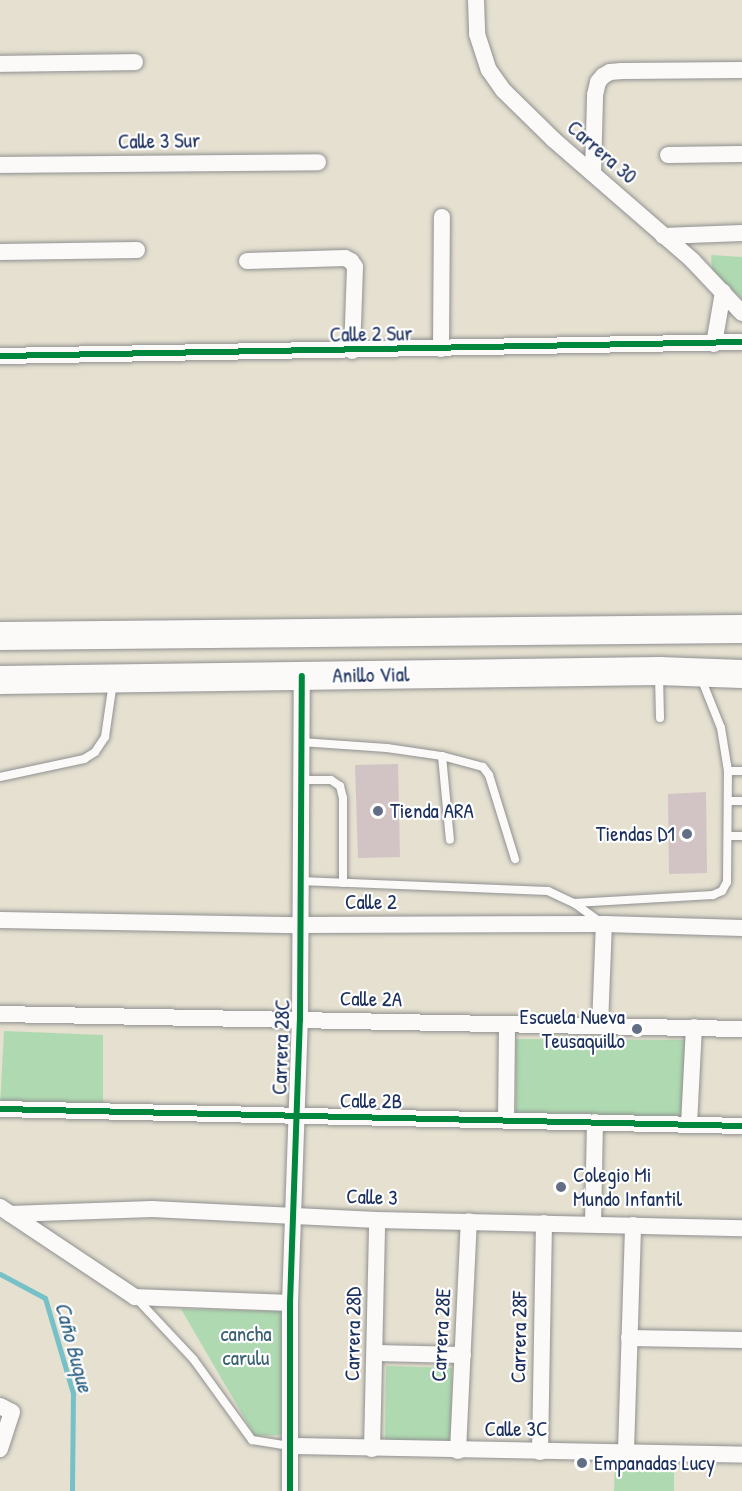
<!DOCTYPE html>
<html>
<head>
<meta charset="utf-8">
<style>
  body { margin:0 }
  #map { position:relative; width:742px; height:1491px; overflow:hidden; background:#e5e0d0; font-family:"Patrick Hand",sans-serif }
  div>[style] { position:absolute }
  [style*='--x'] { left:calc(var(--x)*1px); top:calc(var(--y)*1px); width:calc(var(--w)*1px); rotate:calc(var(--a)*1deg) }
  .green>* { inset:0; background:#afdab1 }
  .stream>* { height:5px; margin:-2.5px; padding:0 2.5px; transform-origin:2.5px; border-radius:2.5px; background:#76c0c8 }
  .building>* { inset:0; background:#d2c3c4 }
  .roads { filter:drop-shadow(0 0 2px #909191) drop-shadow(0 0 2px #909191) }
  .lane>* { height:8px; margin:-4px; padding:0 4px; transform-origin:4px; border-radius:4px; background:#fbfaf8 }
  .street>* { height:16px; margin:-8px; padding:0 8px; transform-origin:8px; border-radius:8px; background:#fbfaf8 }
  .highway>* { height:28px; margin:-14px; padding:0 14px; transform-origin:14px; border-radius:14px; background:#fbfaf8 }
  .cycleway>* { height:6px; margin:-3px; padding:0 3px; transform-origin:3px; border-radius:3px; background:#00873e }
  .dots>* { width:16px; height:16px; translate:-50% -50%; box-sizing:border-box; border:3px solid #fff; border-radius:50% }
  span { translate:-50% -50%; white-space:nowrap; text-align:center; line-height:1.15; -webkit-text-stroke:4.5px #fff; paint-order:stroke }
  .street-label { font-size:21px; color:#1b2f5e }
  .poi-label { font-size:21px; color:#1b2f5e }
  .left { translate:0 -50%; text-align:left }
  .right { translate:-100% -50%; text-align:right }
  .park-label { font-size:21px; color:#3a616f }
  .water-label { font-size:22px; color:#2a5d82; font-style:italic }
</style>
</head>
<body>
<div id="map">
  <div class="green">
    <div style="clip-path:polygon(711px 255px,742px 257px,742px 299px,712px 271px)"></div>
    <div style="clip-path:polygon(4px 1031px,103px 1035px,103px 1116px,0 1108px)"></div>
    <div style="clip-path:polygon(516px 1039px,690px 1040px,689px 1127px,516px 1123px)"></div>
    <div style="clip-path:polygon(181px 1309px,282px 1311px,284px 1435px,255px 1436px)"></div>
    <div style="clip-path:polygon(386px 1366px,452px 1368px,451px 1441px,385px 1440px)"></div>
    <div style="clip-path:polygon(615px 1464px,674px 1464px,674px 1491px,614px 1491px)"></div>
  </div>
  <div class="stream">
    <div style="--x:0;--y:1274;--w:51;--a:28.1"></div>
    <div style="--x:45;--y:1298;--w:99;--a:73.6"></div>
    <div style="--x:73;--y:1393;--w:98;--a:90.6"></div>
  </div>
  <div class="building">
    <div style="clip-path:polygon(398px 764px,400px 857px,358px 858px,355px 765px)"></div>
    <div style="clip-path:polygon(706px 792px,707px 873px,669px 874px,668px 794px)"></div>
  </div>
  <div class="roads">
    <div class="lane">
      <div style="--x:659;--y:676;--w:42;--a:88.6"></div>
      <div style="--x:301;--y:742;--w:86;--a:4"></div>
      <div style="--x:387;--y:748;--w:56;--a:8.3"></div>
      <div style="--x:442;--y:756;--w:42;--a:15"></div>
      <div style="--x:483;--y:767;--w:10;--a:53"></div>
      <div style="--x:489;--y:775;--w:88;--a:72.8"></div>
      <div style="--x:442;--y:756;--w:84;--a:84.6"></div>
      <div style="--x:728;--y:771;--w:14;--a:0"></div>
      <div style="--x:0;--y:777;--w:86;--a:-12.1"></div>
      <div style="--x:84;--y:759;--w:13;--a:-32"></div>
      <div style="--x:95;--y:752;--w:18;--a:-56"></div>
      <div style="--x:105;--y:737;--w:56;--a:-81.7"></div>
      <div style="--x:302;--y:780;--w:29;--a:0"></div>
      <div style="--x:331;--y:780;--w:11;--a:34"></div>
      <div style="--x:340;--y:786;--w:12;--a:76"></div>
      <div style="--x:343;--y:798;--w:85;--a:90"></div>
      <div style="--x:729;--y:801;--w:13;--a:0"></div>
      <div style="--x:729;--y:836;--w:13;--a:0"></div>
      <div style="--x:300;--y:881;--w:248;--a:2.3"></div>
      <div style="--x:548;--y:891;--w:29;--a:25"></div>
      <div style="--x:574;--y:903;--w:32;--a:36"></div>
      <div style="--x:574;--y:903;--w:139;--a:-3.3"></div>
      <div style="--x:713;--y:895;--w:10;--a:-24"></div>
      <div style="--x:722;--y:891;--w:10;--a:-61"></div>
      <div style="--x:727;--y:882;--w:111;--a:-89.5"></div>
      <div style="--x:728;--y:771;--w:44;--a:-99.2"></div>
      <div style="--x:721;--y:728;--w:54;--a:-111.8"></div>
      <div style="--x:137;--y:1299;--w:83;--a:46.9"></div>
      <div style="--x:194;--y:1360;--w:99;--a:54.1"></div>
      <div style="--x:252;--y:1440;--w:38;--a:9"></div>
    </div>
    <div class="street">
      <div style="--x:476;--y:0;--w:34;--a:88"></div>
      <div style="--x:477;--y:34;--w:38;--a:72"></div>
      <div style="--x:489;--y:70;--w:24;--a:55"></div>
      <div style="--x:503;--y:90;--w:71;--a:44.4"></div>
      <div style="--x:554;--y:140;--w:183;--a:41"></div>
      <div style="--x:692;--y:260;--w:73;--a:46.7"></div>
      <div style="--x:0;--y:64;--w:135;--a:-0.8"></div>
      <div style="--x:668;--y:155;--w:74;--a:-0.8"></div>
      <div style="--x:0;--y:165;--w:318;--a:-0.5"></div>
      <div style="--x:593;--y:174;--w:79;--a:-88.5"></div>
      <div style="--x:595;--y:95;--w:13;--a:-77"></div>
      <div style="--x:598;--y:82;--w:8;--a:-50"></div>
      <div style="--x:603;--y:76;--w:8;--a:-30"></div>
      <div style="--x:610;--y:72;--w:12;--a:-5"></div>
      <div style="--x:622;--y:71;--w:120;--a:-0.5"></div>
      <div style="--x:663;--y:236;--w:79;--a:-2.2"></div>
      <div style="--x:0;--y:252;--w:137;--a:-0.8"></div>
      <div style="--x:247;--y:261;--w:98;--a:-1.8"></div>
      <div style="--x:345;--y:258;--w:7;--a:27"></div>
      <div style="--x:351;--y:261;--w:7;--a:56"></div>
      <div style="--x:355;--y:267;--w:84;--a:92"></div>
      <div style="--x:714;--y:344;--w:53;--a:-80.2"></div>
      <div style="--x:441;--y:349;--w:132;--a:-89.6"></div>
      <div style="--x:0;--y:356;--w:742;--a:-1.08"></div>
      <div style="--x:0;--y:920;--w:299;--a:1"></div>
      <div style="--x:299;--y:925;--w:305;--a:-0.2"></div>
      <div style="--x:604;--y:924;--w:138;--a:1.7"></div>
      <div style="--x:0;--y:1014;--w:742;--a:1.16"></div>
      <div style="--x:600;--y:1026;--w:102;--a:-87.8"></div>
      <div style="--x:0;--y:1109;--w:742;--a:1.31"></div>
      <div style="--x:506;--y:1121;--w:96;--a:-89.4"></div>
      <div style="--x:689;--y:1125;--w:98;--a:-87.1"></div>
      <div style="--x:0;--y:1207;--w:162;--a:33.7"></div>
      <div style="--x:135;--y:1297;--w:155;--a:2.2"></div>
      <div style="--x:10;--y:1214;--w:142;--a:-2"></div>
      <div style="--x:152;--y:1209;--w:225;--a:2.8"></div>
      <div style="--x:377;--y:1220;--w:365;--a:1.3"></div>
      <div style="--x:593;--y:1224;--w:102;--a:-88.9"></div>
      <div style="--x:629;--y:1338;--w:113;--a:1"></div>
      <div style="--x:376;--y:1353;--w:87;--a:1.3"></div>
      <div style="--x:0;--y:1406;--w:13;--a:27"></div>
      <div style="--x:12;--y:1412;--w:39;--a:108"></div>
      <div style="--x:290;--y:1446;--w:452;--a:1.1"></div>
      <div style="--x:372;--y:1449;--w:229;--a:-88.7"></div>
      <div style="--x:458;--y:1451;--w:230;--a:-87.3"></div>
      <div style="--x:626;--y:1451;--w:226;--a:-88.2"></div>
      <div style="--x:540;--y:1452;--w:229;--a:-89"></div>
      <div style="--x:290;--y:1491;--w:188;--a:-90"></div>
      <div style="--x:290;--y:1303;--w:283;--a:-88"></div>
      <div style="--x:300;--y:1020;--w:344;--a:-89.7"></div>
    </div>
    <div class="highway">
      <div style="--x:0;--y:636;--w:742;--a:-0.54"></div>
      <div style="--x:0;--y:680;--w:659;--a:-0.78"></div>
      <div style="--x:659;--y:671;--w:83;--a:2.1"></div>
    </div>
  </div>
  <div class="cycleway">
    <div style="--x:0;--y:356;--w:742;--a:-1.08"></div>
    <div style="--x:0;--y:1109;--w:742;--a:1.31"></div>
    <div style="--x:290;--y:1491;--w:188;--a:-90"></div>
    <div style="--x:290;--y:1303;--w:283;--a:-88"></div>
    <div style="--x:300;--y:1020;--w:344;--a:-89.7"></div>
  </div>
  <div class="dots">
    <div style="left:378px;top:811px;background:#626d86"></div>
    <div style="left:687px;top:834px;background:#626d86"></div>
    <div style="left:637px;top:1029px;background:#626d86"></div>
    <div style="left:561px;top:1187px;background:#626d86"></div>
    <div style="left:582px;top:1463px;background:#626d86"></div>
  </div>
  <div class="street-label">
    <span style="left:159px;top:141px;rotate:-1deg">Calle 3 Sur</span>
    <span style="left:602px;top:152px;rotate:41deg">Carrera 30</span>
    <span style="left:371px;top:334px;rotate:-1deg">Calle 2 Sur</span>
    <span style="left:371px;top:675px;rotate:-1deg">Anillo Vial</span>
    <span style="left:371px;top:902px">Calle 2</span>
    <span style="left:371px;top:999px;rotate:1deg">Calle 2A</span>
    <span style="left:281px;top:1047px;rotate:-88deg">Carrera 28C</span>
    <span style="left:371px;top:1101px;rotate:1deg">Calle 2B</span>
    <span style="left:372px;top:1197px;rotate:2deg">Calle 3</span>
    <span style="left:353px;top:1334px;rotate:-89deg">Carrera 28D</span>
    <span style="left:441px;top:1335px;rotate:-87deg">Carrera 28E</span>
    <span style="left:519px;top:1337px;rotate:-89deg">Carrera 28F</span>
    <span style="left:516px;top:1429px">Calle 3C</span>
  </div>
  <div class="poi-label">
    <span class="left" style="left:390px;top:811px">Tienda ARA</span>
    <span class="right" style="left:675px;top:834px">Tiendas D1</span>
    <span class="right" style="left:625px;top:1029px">Escuela Nueva<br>Teusaquillo</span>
    <span class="left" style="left:573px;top:1187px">Colegio Mi<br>Mundo Infantil</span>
    <span class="left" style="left:594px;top:1463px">Empanadas Lucy</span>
  </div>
  <div class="park-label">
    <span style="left:246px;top:1346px">cancha<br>carulu</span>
  </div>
  <div class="water-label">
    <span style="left:74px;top:1347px;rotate:75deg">Caño Buque</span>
  </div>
</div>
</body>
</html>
